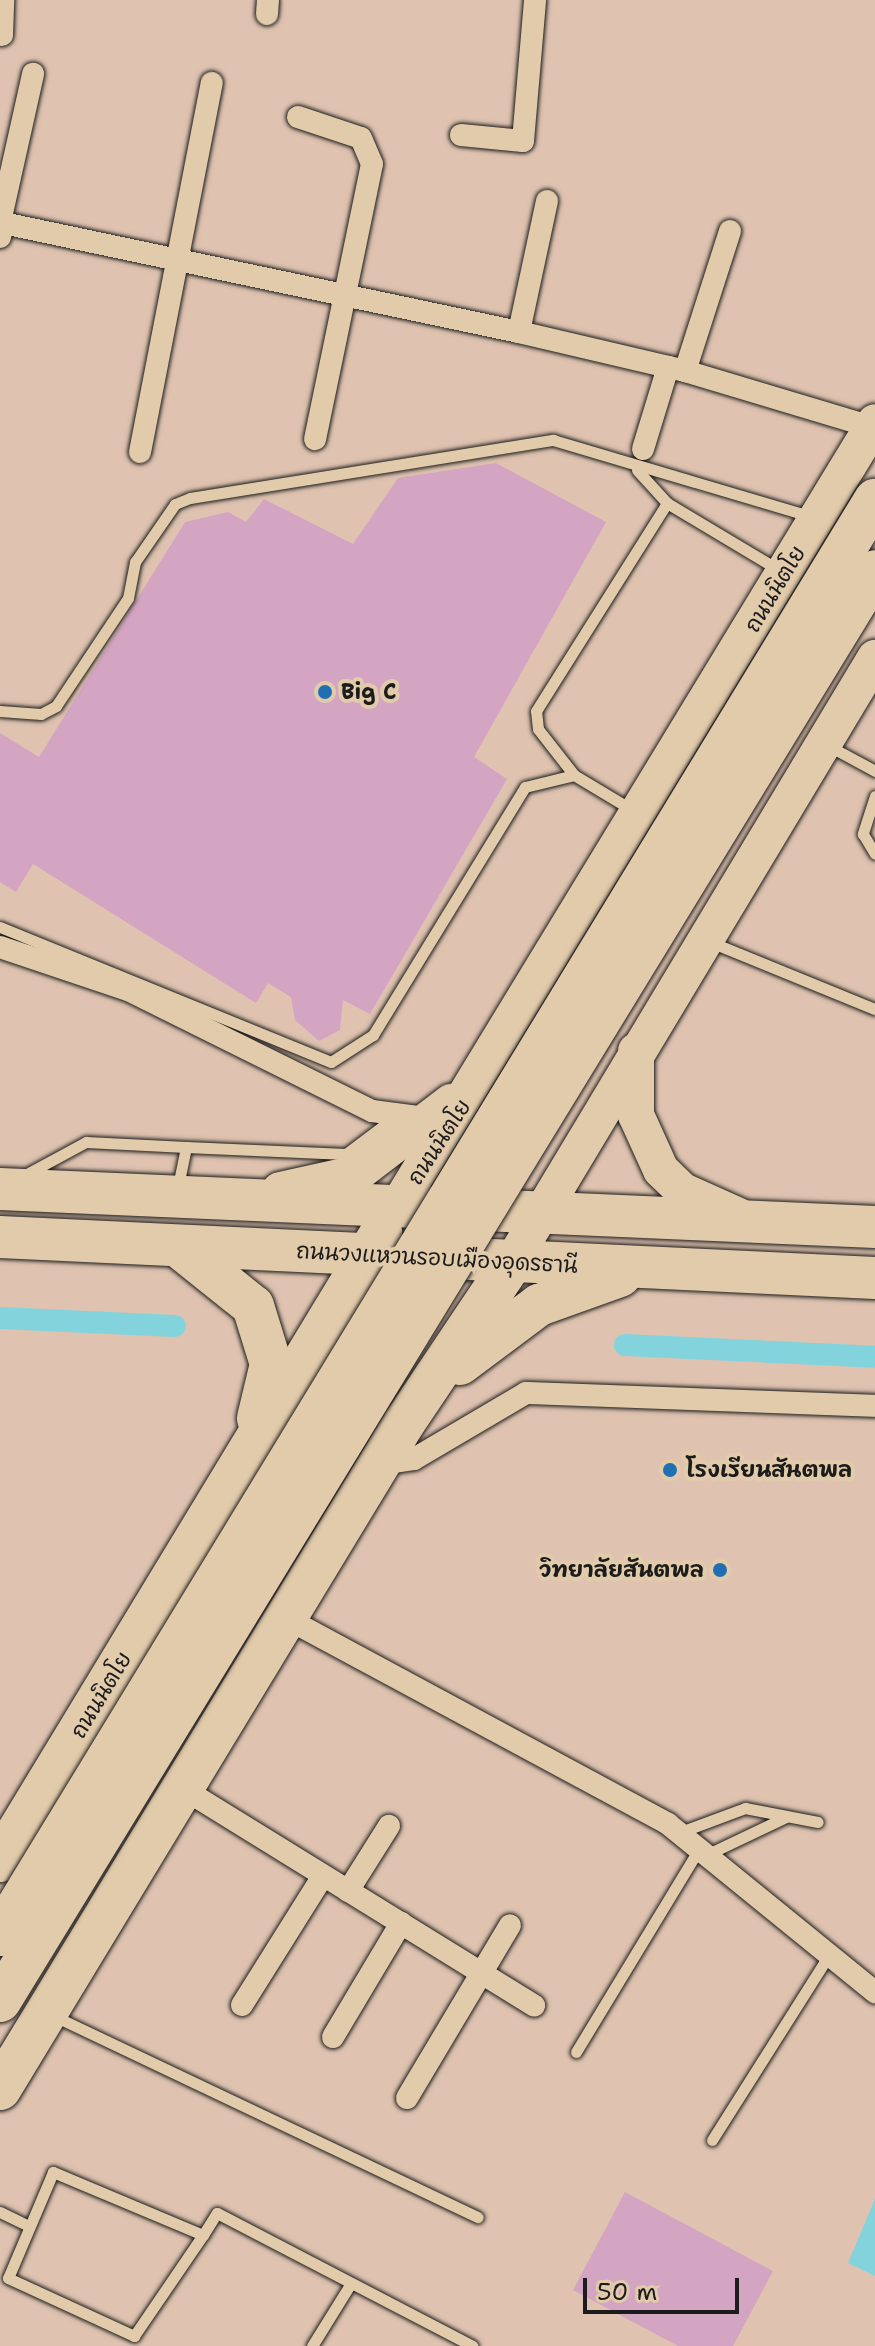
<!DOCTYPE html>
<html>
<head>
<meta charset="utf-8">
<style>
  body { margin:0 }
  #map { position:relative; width:875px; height:2346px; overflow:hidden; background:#dfc3b0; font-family:"Shantell Sans","Playpen Sans Thai",sans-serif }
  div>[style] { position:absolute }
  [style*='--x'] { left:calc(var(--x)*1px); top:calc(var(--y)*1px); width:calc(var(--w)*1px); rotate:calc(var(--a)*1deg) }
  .water>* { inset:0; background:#83d3dd }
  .canal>* { height:22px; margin:-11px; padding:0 11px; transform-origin:11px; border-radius:11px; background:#83d3dd }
  .building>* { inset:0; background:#d4a4c3 }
  .roads { filter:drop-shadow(0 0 2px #1c1c1c) drop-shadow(0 0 2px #1c1c1c) }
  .lane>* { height:11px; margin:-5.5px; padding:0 5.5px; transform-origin:5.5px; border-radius:5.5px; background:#e2cbab }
  .street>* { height:22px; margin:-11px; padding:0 11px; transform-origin:11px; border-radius:11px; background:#e2cbab }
  .primary>* { height:36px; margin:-18px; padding:0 18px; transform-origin:18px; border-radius:18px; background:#e2cbab }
  .highway>* { height:42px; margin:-21px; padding:0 21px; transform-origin:21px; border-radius:21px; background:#e2cbab }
  .bridges { filter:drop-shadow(0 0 2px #1c1c1c) drop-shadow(0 0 2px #1c1c1c) }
  .highway-bridge>* { height:42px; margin:-21px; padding:0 21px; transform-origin:21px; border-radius:21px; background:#e2cbab }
  .dots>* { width:22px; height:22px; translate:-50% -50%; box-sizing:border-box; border:4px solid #e2cbab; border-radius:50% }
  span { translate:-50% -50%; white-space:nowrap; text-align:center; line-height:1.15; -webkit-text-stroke:8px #e2cbab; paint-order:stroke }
  .street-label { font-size:22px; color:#1c1c1c }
  .poi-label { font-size:22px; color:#1c1c1c; font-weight:700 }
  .left { translate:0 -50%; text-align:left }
  .right { translate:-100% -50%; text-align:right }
  .scale { position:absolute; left:583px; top:2278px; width:156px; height:36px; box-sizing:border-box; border:4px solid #1c1c1c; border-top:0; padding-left:10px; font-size:24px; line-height:28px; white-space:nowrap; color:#1c1c1c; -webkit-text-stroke:6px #e2cbab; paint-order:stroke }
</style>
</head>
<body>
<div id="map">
  <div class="water">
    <div style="clip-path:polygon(875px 2199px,875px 2276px,848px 2263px)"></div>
  </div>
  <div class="canal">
    <div style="--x:0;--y:1318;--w:175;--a:2.6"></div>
    <div style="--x:625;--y:1345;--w:250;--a:2.7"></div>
  </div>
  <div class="building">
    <div style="clip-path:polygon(496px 463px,606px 522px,474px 757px,507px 779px,370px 1014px,343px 1000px,340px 1030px,319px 1041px,295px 1020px,291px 997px,268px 983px,256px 1003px,33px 864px,16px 892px,0 882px,0 733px,39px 757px,185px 522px,228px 512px,246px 522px,264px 499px,353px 544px,398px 478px)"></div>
    <div style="clip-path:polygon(625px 2192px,773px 2271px,733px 2346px,678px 2346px,573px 2290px)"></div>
  </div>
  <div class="roads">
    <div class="lane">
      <div style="--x:637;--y:470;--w:45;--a:47.7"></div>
      <div style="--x:667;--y:503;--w:131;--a:30.9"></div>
      <div style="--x:0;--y:711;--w:41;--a:4.2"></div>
      <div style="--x:41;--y:714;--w:17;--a:-28"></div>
      <div style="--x:56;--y:706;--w:130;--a:-56.3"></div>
      <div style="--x:128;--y:598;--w:37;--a:-79"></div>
      <div style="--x:135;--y:562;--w:70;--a:-55.4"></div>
      <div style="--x:175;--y:504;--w:16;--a:-22"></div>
      <div style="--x:190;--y:498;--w:368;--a:-9.1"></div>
      <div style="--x:553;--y:440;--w:271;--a:16.5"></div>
      <div style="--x:827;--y:745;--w:55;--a:28.4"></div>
      <div style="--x:574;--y:775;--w:58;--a:-128"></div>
      <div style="--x:538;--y:729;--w:18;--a:-96"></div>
      <div style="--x:536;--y:711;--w:246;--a:-57.8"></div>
      <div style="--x:875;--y:796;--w:40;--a:108"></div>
      <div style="--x:863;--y:834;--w:23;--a:59"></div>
      <div style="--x:0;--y:927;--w:357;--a:22.2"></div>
      <div style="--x:331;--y:1062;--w:50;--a:-32.7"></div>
      <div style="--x:373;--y:1035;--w:291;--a:-58.5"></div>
      <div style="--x:525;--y:787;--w:50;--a:-13.8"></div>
      <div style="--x:574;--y:775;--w:70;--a:31"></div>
      <div style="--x:708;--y:941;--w:180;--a:22.2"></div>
      <div style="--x:23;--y:1176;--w:72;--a:-28.4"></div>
      <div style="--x:86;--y:1142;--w:100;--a:2.9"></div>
      <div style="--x:177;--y:1191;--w:45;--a:-78.4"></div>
      <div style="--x:186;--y:1147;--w:160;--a:2.5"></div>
      <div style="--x:346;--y:1154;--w:61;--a:-37.1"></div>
      <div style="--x:678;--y:1833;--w:72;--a:-20.5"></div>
      <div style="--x:745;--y:1808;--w:74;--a:10.9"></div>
      <div style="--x:706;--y:1855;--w:89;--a:-25.4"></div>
      <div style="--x:54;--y:2016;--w:469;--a:25.4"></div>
      <div style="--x:576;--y:2052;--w:237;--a:-58.8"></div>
      <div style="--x:712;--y:2140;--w:219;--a:-57.7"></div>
      <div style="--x:0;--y:2212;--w:30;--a:26"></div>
      <div style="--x:203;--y:2235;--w:163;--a:-157.2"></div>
      <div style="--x:53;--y:2172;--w:115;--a:113"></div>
      <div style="--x:8;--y:2278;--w:139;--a:24.7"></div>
      <div style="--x:134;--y:2336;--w:122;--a:-55.7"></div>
      <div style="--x:203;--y:2235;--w:26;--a:-58"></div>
      <div style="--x:217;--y:2213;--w:288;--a:27.5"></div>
      <div style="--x:312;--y:2346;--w:74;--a:-58.2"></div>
    </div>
    <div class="street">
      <div style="--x:267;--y:14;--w:14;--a:-86"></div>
      <div style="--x:2;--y:35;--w:35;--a:-88"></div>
      <div style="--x:298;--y:117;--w:66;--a:18.4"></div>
      <div style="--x:361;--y:138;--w:28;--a:67"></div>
      <div style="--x:372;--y:164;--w:281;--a:101.7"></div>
      <div style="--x:461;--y:135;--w:62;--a:5.5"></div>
      <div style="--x:523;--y:141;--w:142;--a:-85.1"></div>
      <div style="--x:547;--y:201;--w:134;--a:102.1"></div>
      <div style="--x:519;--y:332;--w:171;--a:13.2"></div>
      <div style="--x:0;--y:222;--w:152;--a:-77.4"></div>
      <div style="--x:730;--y:231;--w:147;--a:107.8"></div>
      <div style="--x:685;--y:371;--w:195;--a:16.7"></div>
      <div style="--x:0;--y:237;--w:14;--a:-78"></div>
      <div style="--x:3;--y:223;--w:527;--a:11.93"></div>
      <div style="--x:643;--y:449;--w:86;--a:-73"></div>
      <div style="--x:140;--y:452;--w:376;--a:-79"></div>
      <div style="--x:0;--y:947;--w:135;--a:18.6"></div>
      <div style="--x:128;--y:990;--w:272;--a:26.4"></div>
      <div style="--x:372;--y:1111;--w:54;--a:7.4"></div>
      <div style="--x:379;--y:1464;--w:35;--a:-8"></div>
      <div style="--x:414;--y:1459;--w:130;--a:-30.5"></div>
      <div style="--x:526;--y:1393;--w:349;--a:2.1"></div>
      <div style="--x:284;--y:1617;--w:436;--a:28.3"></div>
      <div style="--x:668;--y:1824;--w:267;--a:39.1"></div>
      <div style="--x:182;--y:1788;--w:414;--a:31.7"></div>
      <div style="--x:348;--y:1891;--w:77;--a:-57.8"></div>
      <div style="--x:242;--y:2005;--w:152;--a:-57.9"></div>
      <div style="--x:333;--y:2037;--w:133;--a:-59.2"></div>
      <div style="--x:407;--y:2098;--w:201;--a:-59.2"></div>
    </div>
    <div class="primary">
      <div style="--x:636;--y:1051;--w:64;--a:90"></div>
      <div style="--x:636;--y:1115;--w:60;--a:65.6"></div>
      <div style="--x:661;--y:1170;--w:30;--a:44"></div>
      <div style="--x:683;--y:1191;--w:61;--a:24.1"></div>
      <div style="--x:280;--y:1190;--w:80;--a:-12.3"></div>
      <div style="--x:358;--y:1173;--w:117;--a:-37.4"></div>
      <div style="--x:396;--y:1209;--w:921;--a:-58.67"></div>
      <div style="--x:512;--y:1262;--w:705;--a:-58.99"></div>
    </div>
    <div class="highway">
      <div style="--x:0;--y:1189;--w:876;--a:2.49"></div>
      <div style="--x:0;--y:1237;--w:876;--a:2.68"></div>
      <div style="--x:178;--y:1246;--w:96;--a:38.7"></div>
      <div style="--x:253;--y:1306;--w:61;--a:72.8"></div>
      <div style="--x:271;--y:1364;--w:56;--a:103.5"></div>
      <div style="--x:460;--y:1364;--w:99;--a:-36.8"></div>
      <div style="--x:539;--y:1305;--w:86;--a:-19.7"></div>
      <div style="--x:0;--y:1861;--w:735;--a:-58.76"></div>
      <div style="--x:0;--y:2089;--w:779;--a:-58.76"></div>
      <div style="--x:404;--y:1423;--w:194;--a:-56.1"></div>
    </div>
  </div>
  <div class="bridges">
    <div class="highway-bridge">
      <div style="--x:0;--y:1935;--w:1681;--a:-58.63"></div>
      <div style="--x:0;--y:2001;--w:1676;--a:-58.54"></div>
    </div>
  </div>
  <div class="dots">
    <div style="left:325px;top:692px;background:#1f6fb2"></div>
    <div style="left:670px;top:1470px;background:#1f6fb2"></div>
    <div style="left:720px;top:1570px;background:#1f6fb2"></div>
  </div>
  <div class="street-label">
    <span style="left:775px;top:589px;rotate:-59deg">ถนนนิตโย</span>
    <span style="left:439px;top:1142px;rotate:-57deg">ถนนนิตโย</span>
    <span style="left:437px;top:1258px;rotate:3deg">ถนนวงแหวนรอบเมืองอุดรธานี</span>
    <span style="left:101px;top:1695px;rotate:-59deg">ถนนนิตโย</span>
  </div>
  <div class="poi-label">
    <span class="left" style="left:341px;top:692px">Big C</span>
    <span class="left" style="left:686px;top:1470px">โรงเรียนสันตพล</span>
    <span class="right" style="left:704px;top:1570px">วิทยาลัยสันตพล</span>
  </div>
  <div class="scale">50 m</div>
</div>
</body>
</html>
